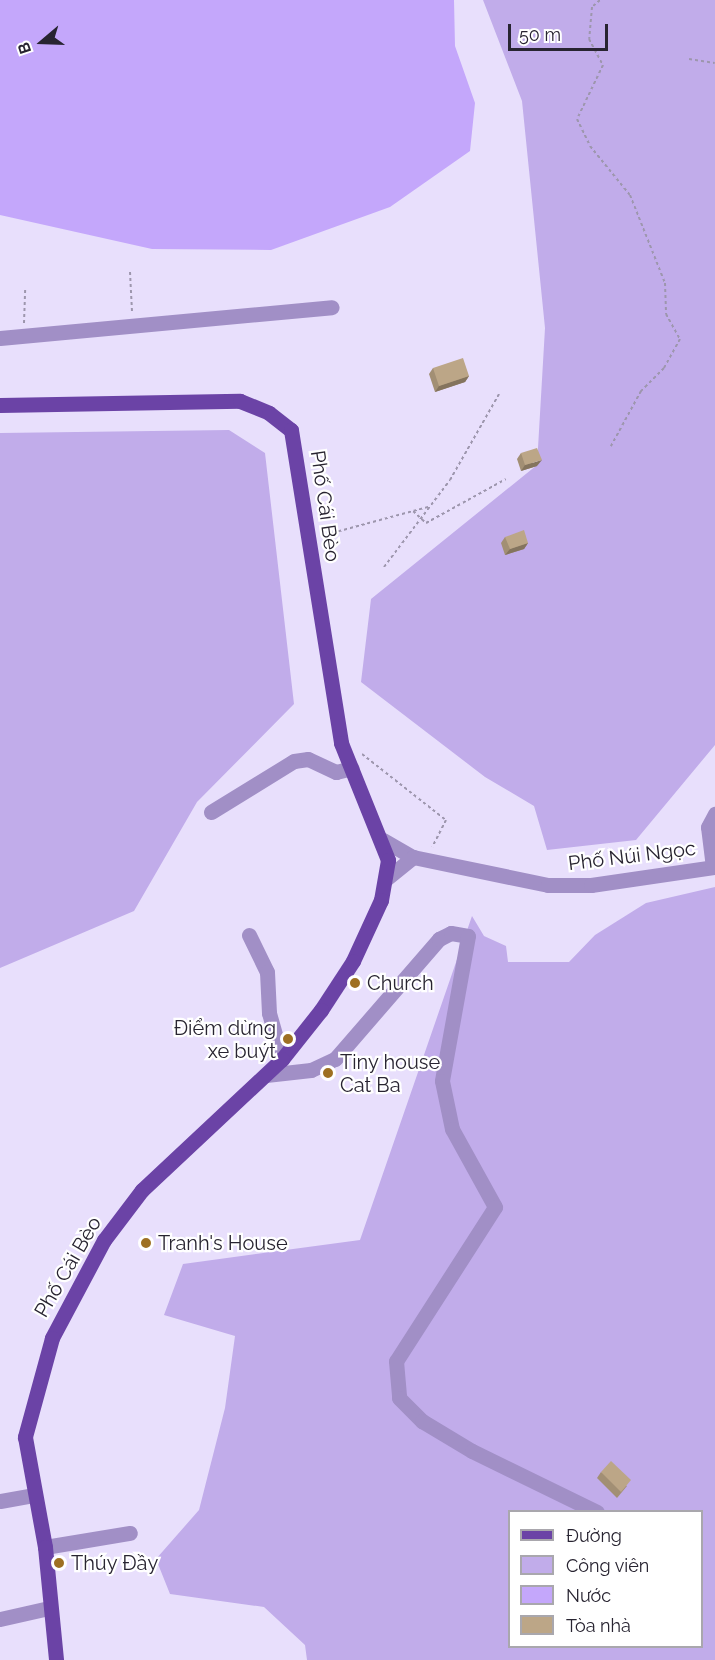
<!DOCTYPE html>
<html>
<head>
<meta charset="utf-8">
<style>
  body { margin:0 }
  #map { position:relative; width:715px; height:1660px; overflow:hidden; background:#e8dffc; font-family:Raleway,sans-serif }
  div>[style] { position:absolute }
  [style*='--x'] { left:calc(var(--x)*1px); top:calc(var(--y)*1px); width:calc(var(--w)*1px); rotate:calc(var(--a)*1deg) }
  .green>* { inset:0; background:#c1acea }
  .water>* { inset:0; background:#c4a7fb }
  .path>* { height:2px; margin-top:-1px; transform-origin:0; background:repeating-linear-gradient(90deg,#9d96ad 0 3px,transparent 0 6px) }
  .minor>* { height:15px; margin:-7.5px; padding:0 7.5px; transform-origin:7.5px; border-radius:7.5px; background:#a18fc6 }
  .major>* { height:15px; margin:-7.5px; padding:0 7.5px; transform-origin:7.5px; border-radius:7.5px; background:#6b43a6 }
  .wall>* { inset:0; background:#a28f74 }
  .shaded-wall>* { inset:0; background:#84745e }
  .building>* { inset:0; background:#bca687 }
  .dots>* { width:16px; height:16px; translate:-50% -50%; box-sizing:border-box; border:3px solid #fff; border-radius:50% }
  span { translate:-50% -50%; white-space:nowrap; text-align:center; line-height:1.15; -webkit-text-stroke:4.5px #fff; paint-order:stroke }
  .street-label { font-size:20px; color:#282431 }
  .poi-label { font-size:20px; color:#282431 }
  .left { translate:0 -50%; text-align:left }
  .right { translate:-100% -50%; text-align:right }
  .legend { position:absolute; left:508px; top:1510px; width:195px; height:138px; box-sizing:border-box; background:#fff; border:2px solid #a9a7ad; margin:0; padding:8px 10px; list-style:none; font-size:18px; color:#282431 }
  .legend li { display:flex; align-items:center; gap:12px; height:30px }
  .legend b { width:30px; border:2px solid #a9a7ad }
  .north { position:absolute; left:12px; top:12px; width:60px; height:60px; -webkit-text-stroke:4px #fff; paint-order:stroke; rotate:251deg; font-size:16px; font-weight:700; line-height:24px; text-align:center; color:#282431 }
  .north::after { content:''; display:block; margin:auto; width:21px; height:27px; background:#282431; clip-path:polygon(50% 0,100% 100%,50% 72%,0 100%) }
  .scale { position:absolute; left:508px; top:24px; width:100px; height:27px; box-sizing:border-box; border:3px solid #282431; border-top:0; padding-left:8px; font-size:18px; line-height:21px; white-space:nowrap; color:#282431; -webkit-text-stroke:4px #fff; paint-order:stroke }
</style>
</head>
<body>
<div id="map">
  <div class="green">
    <div style="clip-path:polygon(483px 0,715px 0,715px 745px,636px 840px,547px 850px,534px 806px,485px 777px,361px 682px,371px 599px,537px 465px,545px 328px,522px 101px)"></div>
    <div style="clip-path:polygon(229px 430px,265px 453px,294px 704px,197px 802px,134px 911px,0 968px,0 433px)"></div>
    <div style="clip-path:polygon(evenodd,715px 887px,715px 1660px,307px 1660px,305px 1645px,264px 1607px,170px 1594px,156px 1559px,199px 1510px,225px 1408px,235px 1336px,164px 1315px,183px 1264px,360px 1240px,472px 916px,484px 936px,506px 946px,508px 962px,569px 962px,595px 935px,646px 903px,715px 887px,510px 1512px,702px 1512px,702px 1646px,510px 1646px,510px 1512px)"></div>
  </div>
  <div class="water">
    <div style="clip-path:polygon(0 0,454px 0,455px 46px,475px 103px,470px 151px,390px 207px,271px 250px,152px 249px,0 215px)"></div>
  </div>
  <div class="path">
    <div style="--x:600;--y:0;--w:11;--a:139"></div>
    <div style="--x:592;--y:7;--w:32;--a:95"></div>
    <div style="--x:589;--y:39;--w:30;--a:62"></div>
    <div style="--x:603;--y:65;--w:60;--a:115.7"></div>
    <div style="--x:577;--y:119;--w:30;--a:64"></div>
    <div style="--x:590;--y:146;--w:63;--a:50.8"></div>
    <div style="--x:630;--y:195;--w:95;--a:68.3"></div>
    <div style="--x:665;--y:283;--w:31;--a:88"></div>
    <div style="--x:666;--y:314;--w:29;--a:61"></div>
    <div style="--x:680;--y:339;--w:33;--a:119"></div>
    <div style="--x:664;--y:368;--w:33;--a:135"></div>
    <div style="--x:641;--y:391;--w:63;--a:118.6"></div>
    <div style="--x:689;--y:59;--w:26;--a:9"></div>
    <div style="--x:130;--y:272;--w:40;--a:87.1"></div>
    <div style="--x:24;--y:323;--w:33;--a:-88"></div>
    <div style="--x:413;--y:511;--w:18;--a:43"></div>
    <div style="--x:426;--y:523;--w:91;--a:-28.8"></div>
    <div style="--x:321;--y:536;--w:111;--a:-15.2"></div>
    <div style="--x:384;--y:567;--w:109;--a:-52.8"></div>
    <div style="--x:450;--y:480;--w:99;--a:-60.3"></div>
    <div style="--x:362;--y:754;--w:107;--a:38.2"></div>
    <div style="--x:446;--y:820;--w:30;--a:117"></div>
  </div>
  <div class="minor">
    <div style="--x:0;--y:338;--w:333;--a:-5.3"></div>
    <div style="--x:211;--y:812;--w:97;--a:-31.6"></div>
    <div style="--x:294;--y:761;--w:14;--a:-8"></div>
    <div style="--x:308;--y:759;--w:31;--a:25"></div>
    <div style="--x:336;--y:772;--w:16;--a:-14"></div>
    <div style="--x:383;--y:840;--w:34;--a:30"></div>
    <div style="--x:413;--y:857;--w:138;--a:11.7"></div>
    <div style="--x:548;--y:885;--w:43;--a:0"></div>
    <div style="--x:591;--y:885;--w:125;--a:-8.3"></div>
    <div style="--x:713;--y:867;--w:40;--a:-97.1"></div>
    <div style="--x:708;--y:827;--w:15;--a:-62"></div>
    <div style="--x:386;--y:879;--w:35;--a:-39"></div>
    <div style="--x:249;--y:935;--w:41;--a:64.1"></div>
    <div style="--x:267;--y:972;--w:41;--a:87.2"></div>
    <div style="--x:269;--y:1013;--w:48;--a:74.2"></div>
    <div style="--x:266;--y:1075;--w:45;--a:-6.3"></div>
    <div style="--x:311;--y:1070;--w:26;--a:-25"></div>
    <div style="--x:335;--y:1059;--w:159;--a:-49.1"></div>
    <div style="--x:439;--y:939;--w:13;--a:-27"></div>
    <div style="--x:451;--y:933;--w:17;--a:10"></div>
    <div style="--x:468;--y:936;--w:147;--a:100.2"></div>
    <div style="--x:442;--y:1081;--w:49;--a:78.2"></div>
    <div style="--x:452;--y:1129;--w:89;--a:61.1"></div>
    <div style="--x:495;--y:1207;--w:183;--a:122.7"></div>
    <div style="--x:396;--y:1361;--w:37;--a:85"></div>
    <div style="--x:399;--y:1398;--w:33;--a:45"></div>
    <div style="--x:422;--y:1421;--w:58;--a:31"></div>
    <div style="--x:472;--y:1451;--w:139;--a:26"></div>
    <div style="--x:0;--y:1501;--w:35;--a:-10"></div>
    <div style="--x:45;--y:1547;--w:86;--a:-9.4"></div>
    <div style="--x:0;--y:1619;--w:50;--a:-12.7"></div>
  </div>
  <div class="major">
    <div style="--x:0;--y:405;--w:240;--a:-1"></div>
    <div style="--x:240;--y:401;--w:31;--a:22"></div>
    <div style="--x:269;--y:413;--w:28;--a:38"></div>
    <div style="--x:291;--y:430;--w:317;--a:80.9"></div>
    <div style="--x:341;--y:743;--w:126;--a:68.1"></div>
    <div style="--x:388;--y:860;--w:41;--a:99.9"></div>
    <div style="--x:381;--y:900;--w:67;--a:114.7"></div>
    <div style="--x:353;--y:961;--w:59;--a:123.1"></div>
    <div style="--x:321;--y:1010;--w:63;--a:128.5"></div>
    <div style="--x:282;--y:1059;--w:192;--a:136.9"></div>
    <div style="--x:142;--y:1190;--w:63;--a:127.2"></div>
    <div style="--x:104;--y:1240;--w:111;--a:118"></div>
    <div style="--x:52;--y:1338;--w:103;--a:105.3"></div>
    <div style="--x:25;--y:1437;--w:112;--a:79.7"></div>
    <div style="--x:45;--y:1547;--w:114;--a:84.4"></div>
  </div>
  <div class="wall">
    <div style="clip-path:polygon(433px 368px,469px 376px,465px 382px,435px 392px,429px 374px)"></div>
    <div style="clip-path:polygon(521px 453px,537px 466px,521px 471px,517px 459px)"></div>
    <div style="clip-path:polygon(505px 537px,528px 543px,524px 549px,505px 555px,501px 543px)"></div>
    <div style="clip-path:polygon(601px 1472px,627px 1486px,617px 1498px,597px 1478px)"></div>
  </div>
  <div class="shaded-wall">
    <div style="clip-path:polygon(469px 376px,465px 382px,435px 392px,439px 386px)"></div>
    <div style="clip-path:polygon(542px 460px,537px 466px,521px 471px,525px 465px)"></div>
    <div style="clip-path:polygon(528px 543px,524px 549px,505px 555px,510px 549px)"></div>
  </div>
  <div class="building">
    <div style="clip-path:polygon(463px 358px,469px 376px,439px 386px,433px 368px)"></div>
    <div style="clip-path:polygon(537px 448px,542px 460px,525px 465px,521px 453px)"></div>
    <div style="clip-path:polygon(524px 530px,528px 543px,510px 549px,505px 537px)"></div>
    <div style="clip-path:polygon(611px 1461px,631px 1480px,621px 1492px,601px 1472px)"></div>
  </div>
  <div class="dots">
    <div style="left:355px;top:983px;background:#9e7022"></div>
    <div style="left:288px;top:1039px;background:#9e7022"></div>
    <div style="left:328px;top:1073px;background:#9e7022"></div>
    <div style="left:146px;top:1243px;background:#9e7022"></div>
    <div style="left:59px;top:1563px;background:#9e7022"></div>
  </div>
  <div class="street-label">
    <span style="left:325px;top:506px;rotate:82deg">Phố Cái Bèo</span>
    <span style="left:632px;top:856px;rotate:-7deg">Phố Núi Ngọc</span>
    <span style="left:68px;top:1267px;rotate:-60deg">Phố Cái Bèo</span>
  </div>
  <div class="poi-label">
    <span class="left" style="left:367px;top:983px">Church</span>
    <span class="right" style="left:276px;top:1040px">Điểm dừng<br>xe buýt</span>
    <span class="left" style="left:340px;top:1074px">Tiny house<br>Cat Ba</span>
    <span class="left" style="left:158px;top:1243px">Tranh's House</span>
    <span class="left" style="left:71px;top:1563px">Thúy Đầy</span>
  </div>
  <ul class="legend">
  <li><b style="height:8px;background:#6b43a6"></b>Đường</li>
  <li><b style="height:16px;background:#c1acea"></b>Công viên</li>
  <li><b style="height:16px;background:#c4a7fb"></b>Nước</li>
  <li><b style="height:16px;background:#bca687"></b>Tòa nhà</li>
  </ul>
  <div class="north">B</div>
  <div class="scale">50 m</div>
</div>
</body>
</html>
